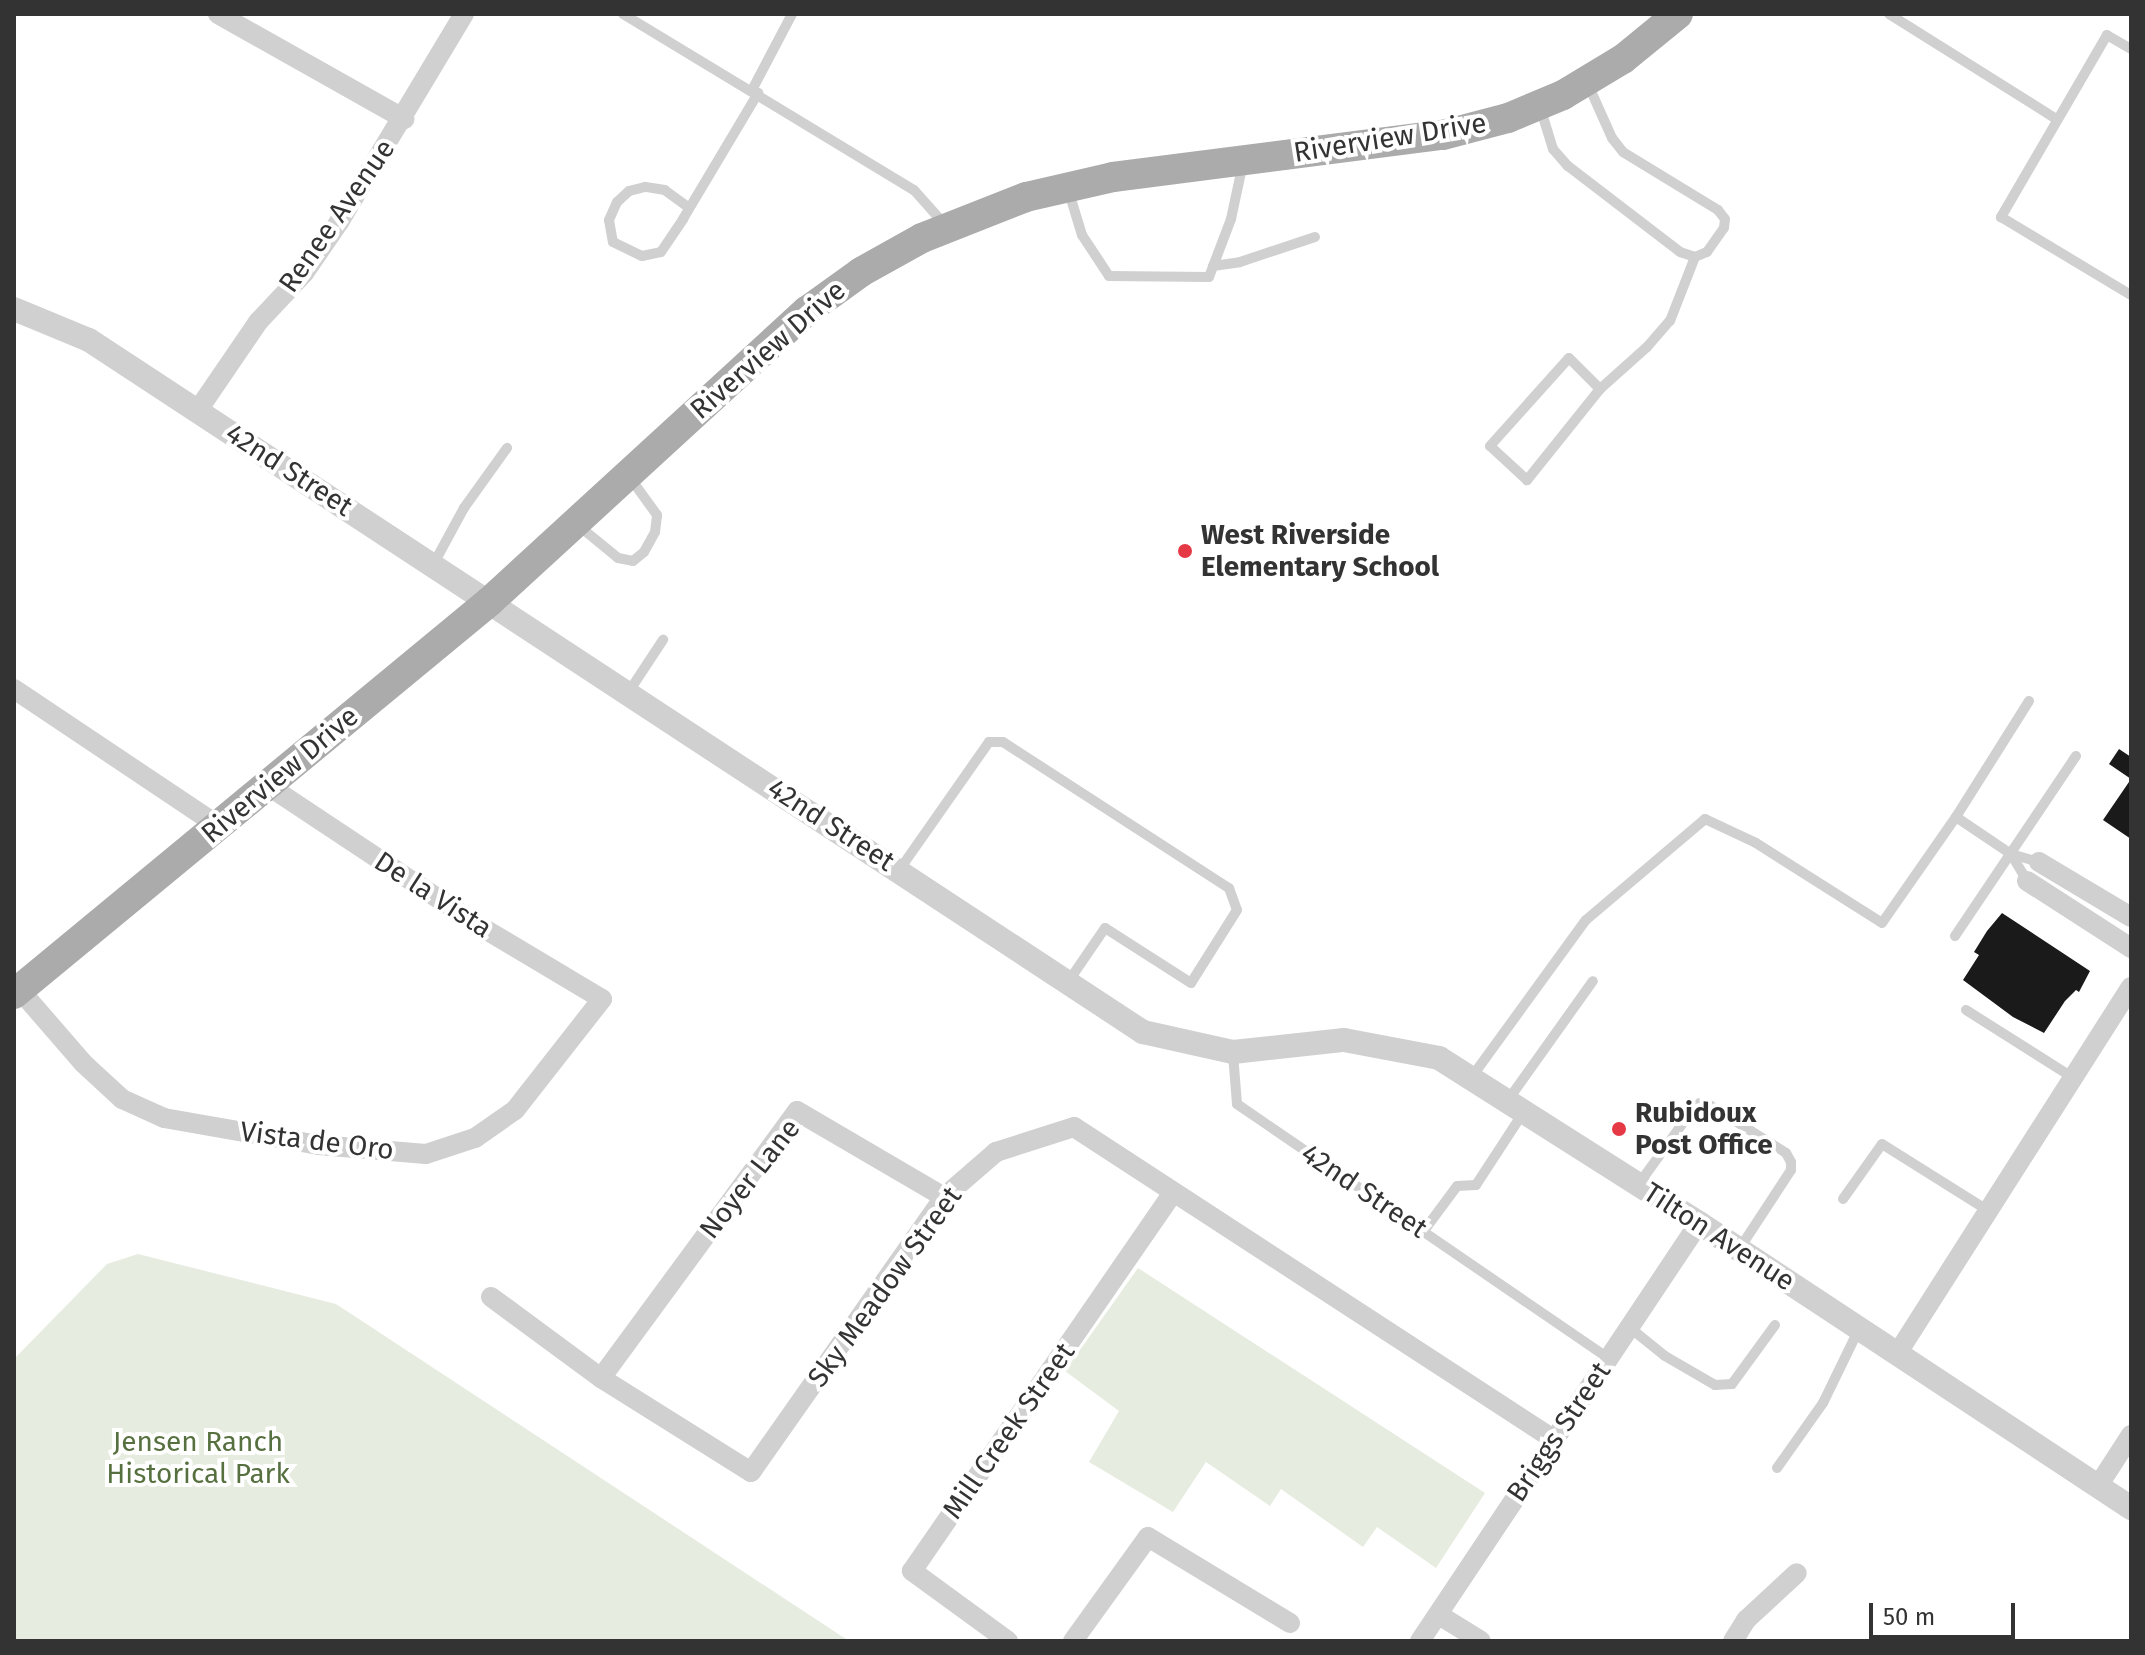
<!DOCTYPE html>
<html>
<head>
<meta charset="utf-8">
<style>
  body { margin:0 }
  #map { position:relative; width:2145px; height:1655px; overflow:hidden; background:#fff; font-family:"Fira Sans",sans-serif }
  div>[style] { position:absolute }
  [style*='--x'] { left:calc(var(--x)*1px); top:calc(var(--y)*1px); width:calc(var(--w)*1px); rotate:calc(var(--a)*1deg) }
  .green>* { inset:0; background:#e6ecdf }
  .building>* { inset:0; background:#1a1a1a }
  .service>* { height:10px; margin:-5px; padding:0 5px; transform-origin:5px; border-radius:5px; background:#d0d0d0 }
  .minor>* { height:20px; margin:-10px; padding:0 10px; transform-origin:10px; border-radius:10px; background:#d0d0d0 }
  .tertiary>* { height:24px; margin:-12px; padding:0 12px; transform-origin:12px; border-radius:12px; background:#d0d0d0 }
  .primary>* { height:30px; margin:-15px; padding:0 15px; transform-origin:15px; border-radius:15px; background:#ababab }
  .dots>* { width:22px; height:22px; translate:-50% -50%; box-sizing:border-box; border:4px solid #fff; border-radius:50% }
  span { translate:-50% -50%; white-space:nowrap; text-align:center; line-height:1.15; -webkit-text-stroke:8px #fff; paint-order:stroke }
  .street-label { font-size:28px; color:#333 }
  .poi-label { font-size:28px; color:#333; font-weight:700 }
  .left { translate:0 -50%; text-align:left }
  .park-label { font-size:28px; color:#56703f }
  .frame { position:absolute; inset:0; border:16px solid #333; pointer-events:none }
  .scale { position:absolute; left:1869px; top:1603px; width:146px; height:36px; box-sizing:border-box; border:4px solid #333; border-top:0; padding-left:10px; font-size:24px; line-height:28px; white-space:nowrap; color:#333; -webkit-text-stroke:6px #fff; paint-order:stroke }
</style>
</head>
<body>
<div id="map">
  <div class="green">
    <div style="clip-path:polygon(138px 1254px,336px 1304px,849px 1641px,14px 1641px,14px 1359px,107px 1264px)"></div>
    <div style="clip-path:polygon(1138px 1268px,1485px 1493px,1436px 1568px,1377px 1527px,1363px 1547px,1281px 1489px,1270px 1506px,1206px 1462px,1173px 1512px,1089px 1462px,1119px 1411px,1065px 1371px)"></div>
  </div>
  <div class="building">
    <div style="clip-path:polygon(2119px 749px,2131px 757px,2131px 839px,2103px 820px,2131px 779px,2109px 764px)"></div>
    <div style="clip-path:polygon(2002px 913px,2090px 971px,2079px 992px,2076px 990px,2065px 1001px,2044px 1033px,2013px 1017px,1963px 980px,1979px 955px,1974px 952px,1987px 931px)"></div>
  </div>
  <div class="service">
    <div style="--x:623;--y:14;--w:340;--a:31.2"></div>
    <div style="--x:914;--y:190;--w:48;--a:48.4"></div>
    <div style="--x:1889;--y:14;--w:196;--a:32.1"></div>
    <div style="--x:2131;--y:49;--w:28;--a:-150"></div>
    <div style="--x:2107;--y:35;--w:211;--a:120.2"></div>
    <div style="--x:2001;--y:217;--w:152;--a:31"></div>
    <div style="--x:752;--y:90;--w:86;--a:-62.2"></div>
    <div style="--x:1540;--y:107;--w:44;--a:72.8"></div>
    <div style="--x:1553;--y:149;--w:23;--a:49"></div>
    <div style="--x:1568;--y:166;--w:141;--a:37.5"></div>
    <div style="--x:1680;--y:252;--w:16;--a:18"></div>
    <div style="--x:1695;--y:257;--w:13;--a:-23"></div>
    <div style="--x:1707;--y:252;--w:29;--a:-55"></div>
    <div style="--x:1724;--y:228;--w:9;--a:-84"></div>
    <div style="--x:1725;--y:219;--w:11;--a:-128"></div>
    <div style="--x:1718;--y:210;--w:111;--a:-148.6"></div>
    <div style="--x:1623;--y:152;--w:18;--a:-128"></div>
    <div style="--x:1612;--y:138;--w:61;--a:-114.1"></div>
    <div style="--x:1068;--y:189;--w:48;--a:73.1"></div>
    <div style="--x:1082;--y:235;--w:49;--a:56.6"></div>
    <div style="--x:1109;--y:276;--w:100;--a:0.6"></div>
    <div style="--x:1209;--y:277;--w:62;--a:-69.2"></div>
    <div style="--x:1231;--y:219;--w:57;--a:-77.9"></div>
    <div style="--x:688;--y:207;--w:29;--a:-144"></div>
    <div style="--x:665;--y:190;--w:20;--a:-171"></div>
    <div style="--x:645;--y:187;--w:16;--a:166"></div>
    <div style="--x:629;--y:191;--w:16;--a:137"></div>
    <div style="--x:617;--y:202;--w:20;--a:114"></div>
    <div style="--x:609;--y:220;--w:22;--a:80"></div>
    <div style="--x:613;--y:242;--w:32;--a:26"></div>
    <div style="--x:642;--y:256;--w:19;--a:-12"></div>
    <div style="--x:661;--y:252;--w:40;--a:-56"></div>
    <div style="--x:683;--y:219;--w:147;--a:-59.2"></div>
    <div style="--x:1213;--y:266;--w:27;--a:-8"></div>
    <div style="--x:1240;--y:262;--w:79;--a:-18.4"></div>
    <div style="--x:1600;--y:389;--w:117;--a:128.7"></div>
    <div style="--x:1527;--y:480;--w:50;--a:-137.4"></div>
    <div style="--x:1490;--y:446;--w:118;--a:-48.1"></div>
    <div style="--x:1569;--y:358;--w:44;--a:45"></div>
    <div style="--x:1600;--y:389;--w:63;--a:-41.8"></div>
    <div style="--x:1647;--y:347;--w:35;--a:-49"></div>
    <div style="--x:1670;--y:321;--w:69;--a:-68.7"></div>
    <div style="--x:579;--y:526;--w:50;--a:39.4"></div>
    <div style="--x:618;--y:558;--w:15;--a:11"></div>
    <div style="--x:633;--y:561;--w:14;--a:-39"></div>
    <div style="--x:644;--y:552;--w:23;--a:-61"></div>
    <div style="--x:655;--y:532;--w:17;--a:-83"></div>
    <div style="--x:657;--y:515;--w:44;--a:-125.8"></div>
    <div style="--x:433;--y:565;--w:65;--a:-61.5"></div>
    <div style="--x:464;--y:508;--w:74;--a:-54.4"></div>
    <div style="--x:628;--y:693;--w:64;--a:-56.6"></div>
    <div style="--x:2029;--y:701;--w:137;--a:122.2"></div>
    <div style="--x:1956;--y:817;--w:66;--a:33.9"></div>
    <div style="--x:2011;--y:854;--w:29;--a:16"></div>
    <div style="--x:2011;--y:854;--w:31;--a:59"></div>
    <div style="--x:900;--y:869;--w:155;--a:-55"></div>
    <div style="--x:989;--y:742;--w:14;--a:0"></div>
    <div style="--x:1003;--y:742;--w:269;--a:32.9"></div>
    <div style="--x:1229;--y:888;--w:23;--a:70"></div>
    <div style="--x:1237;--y:910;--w:86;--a:122.2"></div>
    <div style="--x:1191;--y:983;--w:102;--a:-147.4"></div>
    <div style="--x:1105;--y:928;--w:65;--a:124.4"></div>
    <div style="--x:1955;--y:936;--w:217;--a:-56.1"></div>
    <div style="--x:1966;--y:1010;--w:129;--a:32.3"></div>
    <div style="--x:1233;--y:1054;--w:50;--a:85.4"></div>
    <div style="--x:1237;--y:1104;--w:450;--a:34.4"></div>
    <div style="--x:1471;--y:1078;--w:195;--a:-54"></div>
    <div style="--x:1586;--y:920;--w:156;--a:-40.3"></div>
    <div style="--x:1705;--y:819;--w:56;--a:25.2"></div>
    <div style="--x:1756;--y:843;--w:149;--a:32.4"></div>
    <div style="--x:1882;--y:923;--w:129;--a:-55.1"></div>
    <div style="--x:1508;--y:1100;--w:146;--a:-54.5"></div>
    <div style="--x:1638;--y:1185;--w:94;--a:-54.1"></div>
    <div style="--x:1693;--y:1109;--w:9;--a:-41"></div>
    <div style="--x:1700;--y:1103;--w:8;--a:7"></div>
    <div style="--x:1708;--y:1104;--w:92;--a:32.1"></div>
    <div style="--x:1786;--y:1153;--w:10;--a:61"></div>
    <div style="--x:1791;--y:1162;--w:8;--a:90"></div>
    <div style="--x:1791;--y:1170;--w:93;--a:123.2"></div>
    <div style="--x:1843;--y:1199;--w:67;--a:-54.7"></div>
    <div style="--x:1882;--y:1144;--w:126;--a:32.1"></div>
    <div style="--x:1423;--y:1232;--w:57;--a:-53.5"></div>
    <div style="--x:1457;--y:1186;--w:19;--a:-3"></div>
    <div style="--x:1476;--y:1185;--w:86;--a:-56.9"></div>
    <div style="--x:1629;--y:1327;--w:46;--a:38.9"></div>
    <div style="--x:1665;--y:1356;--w:58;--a:30.1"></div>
    <div style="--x:1715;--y:1385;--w:17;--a:-3"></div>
    <div style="--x:1732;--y:1384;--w:73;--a:-53.9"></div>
    <div style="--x:1777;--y:1468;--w:80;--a:-54.7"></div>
    <div style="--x:1823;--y:1403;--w:82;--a:-64.1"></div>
  </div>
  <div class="minor">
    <div style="--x:218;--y:14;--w:214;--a:29.4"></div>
    <div style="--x:198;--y:410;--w:107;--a:-55.7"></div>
    <div style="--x:258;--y:322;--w:67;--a:-46.8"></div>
    <div style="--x:304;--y:273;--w:62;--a:-55.5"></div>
    <div style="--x:339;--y:222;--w:243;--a:-59"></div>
    <div style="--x:14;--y:689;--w:247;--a:33.8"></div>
    <div style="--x:2039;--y:862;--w:107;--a:30.9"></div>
    <div style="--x:2027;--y:881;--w:124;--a:32.8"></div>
    <div style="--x:19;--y:989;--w:98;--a:49.1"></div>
    <div style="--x:83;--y:1063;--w:53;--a:42.7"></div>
    <div style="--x:122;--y:1099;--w:46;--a:24.3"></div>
    <div style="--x:164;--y:1118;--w:157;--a:9.9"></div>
    <div style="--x:319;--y:1145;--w:107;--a:4.8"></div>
    <div style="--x:426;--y:1154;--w:52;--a:-18.1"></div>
    <div style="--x:475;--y:1138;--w:49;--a:-35"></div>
    <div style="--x:515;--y:1110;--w:141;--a:-51.9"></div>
    <div style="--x:602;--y:999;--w:144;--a:-149.2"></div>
    <div style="--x:478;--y:925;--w:251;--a:-146.4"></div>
    <div style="--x:491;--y:1297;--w:137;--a:36.4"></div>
    <div style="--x:601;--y:1378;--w:177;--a:32.1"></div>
    <div style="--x:751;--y:1472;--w:336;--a:-54.9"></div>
    <div style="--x:944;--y:1197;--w:69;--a:-40.9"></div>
    <div style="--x:996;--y:1152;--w:82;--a:-17.8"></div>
    <div style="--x:1074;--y:1127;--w:572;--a:33.08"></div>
    <div style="--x:1897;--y:1354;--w:435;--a:-57.5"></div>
    <div style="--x:601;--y:1378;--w:331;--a:-53.7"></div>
    <div style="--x:797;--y:1111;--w:170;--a:30.3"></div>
    <div style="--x:2098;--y:1486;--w:61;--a:-57.1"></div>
    <div style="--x:1439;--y:1615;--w:49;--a:31.8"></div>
    <div style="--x:1008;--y:1641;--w:119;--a:-143.9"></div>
    <div style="--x:912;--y:1571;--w:458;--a:-55.4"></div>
    <div style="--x:1073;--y:1641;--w:128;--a:-54.2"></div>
    <div style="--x:1148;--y:1537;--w:166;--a:31.2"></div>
    <div style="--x:1420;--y:1641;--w:503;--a:-56.28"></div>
    <div style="--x:1733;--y:1641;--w:25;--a:-58"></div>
    <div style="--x:1746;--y:1620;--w:69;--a:-42.7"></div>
  </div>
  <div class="tertiary">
    <div style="--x:14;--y:309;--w:81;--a:22.5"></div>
    <div style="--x:89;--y:340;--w:1261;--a:33.29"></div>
    <div style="--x:1143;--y:1032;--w:92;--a:12.5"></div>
    <div style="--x:1233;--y:1052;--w:112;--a:-6.2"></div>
    <div style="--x:1344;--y:1040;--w:97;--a:10.7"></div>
    <div style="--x:1439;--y:1058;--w:308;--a:32.4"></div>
    <div style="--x:1699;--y:1223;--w:518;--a:33.41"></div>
  </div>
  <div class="primary">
    <div style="--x:14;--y:994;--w:616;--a:-39.53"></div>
    <div style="--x:489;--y:602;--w:431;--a:-42.5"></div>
    <div style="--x:807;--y:311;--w:67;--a:-35.8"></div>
    <div style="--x:861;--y:272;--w:70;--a:-29.1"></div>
    <div style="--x:922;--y:238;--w:112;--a:-21.5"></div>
    <div style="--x:1026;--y:197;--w:89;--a:-12.9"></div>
    <div style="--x:1113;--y:177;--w:333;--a:-7.3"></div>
    <div style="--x:1443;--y:135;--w:67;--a:-14.7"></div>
    <div style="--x:1508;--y:118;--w:60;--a:-22.7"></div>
    <div style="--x:1563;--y:95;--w:70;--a:-31"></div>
    <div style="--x:1623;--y:59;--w:71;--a:-39.3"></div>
  </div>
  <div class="dots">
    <div style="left:1185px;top:551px;background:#e63946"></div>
    <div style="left:1619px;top:1129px;background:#e63946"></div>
  </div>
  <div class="street-label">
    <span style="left:1390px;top:138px;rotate:-9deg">Riverview Drive</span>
    <span style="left:337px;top:216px;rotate:-55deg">Renee Avenue</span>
    <span style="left:768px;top:350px;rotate:-41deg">Riverview Drive</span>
    <span style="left:289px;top:470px;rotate:33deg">42nd Street</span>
    <span style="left:280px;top:775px;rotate:-40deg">Riverview Drive</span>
    <span style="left:831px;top:825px;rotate:33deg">42nd Street</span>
    <span style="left:433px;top:895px;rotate:33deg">De la Vista</span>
    <span style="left:317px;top:1141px;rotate:7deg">Vista de Oro</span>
    <span style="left:750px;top:1179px;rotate:-52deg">Noyer Lane</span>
    <span style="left:1364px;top:1191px;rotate:34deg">42nd Street</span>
    <span style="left:1719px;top:1237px;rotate:33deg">Tilton Avenue</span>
    <span style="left:885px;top:1287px;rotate:-54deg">Sky Meadow Street</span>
    <span style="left:1009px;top:1431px;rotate:-55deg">Mill Creek Street</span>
    <span style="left:1559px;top:1432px;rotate:-56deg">Briggs Street</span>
  </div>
  <div class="poi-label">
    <span class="left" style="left:1201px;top:551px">West Riverside<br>Elementary School</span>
    <span class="left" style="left:1635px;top:1129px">Rubidoux<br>Post Office</span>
  </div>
  <div class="park-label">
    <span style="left:198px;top:1458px">Jensen Ranch<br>Historical Park</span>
  </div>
  <div class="frame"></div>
  <div class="scale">50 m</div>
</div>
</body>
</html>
